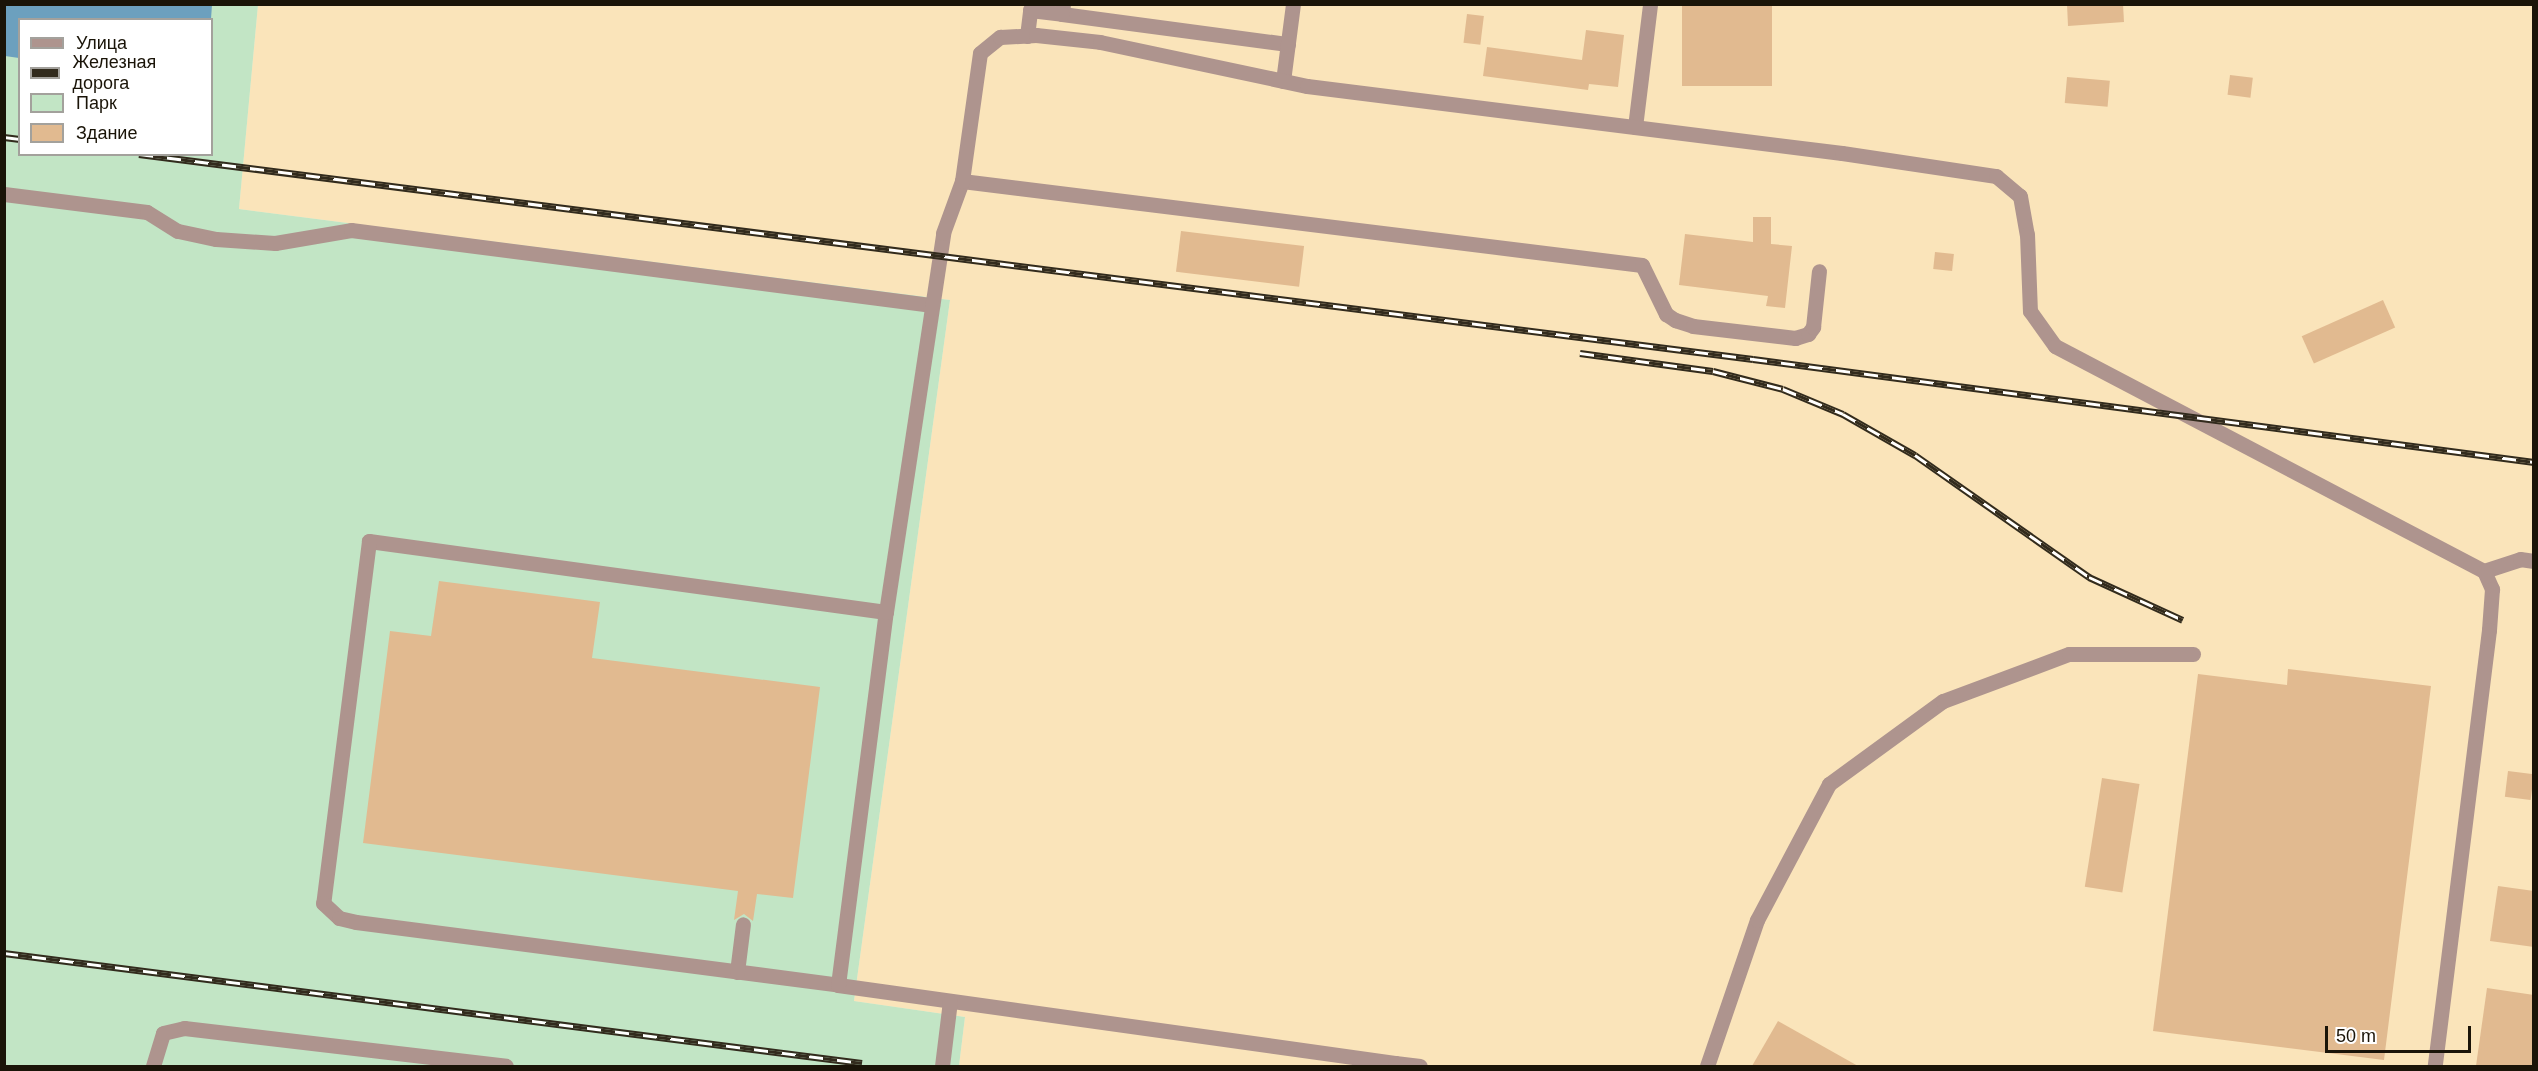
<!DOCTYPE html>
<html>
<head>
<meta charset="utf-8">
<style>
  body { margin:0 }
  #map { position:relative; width:2538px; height:1071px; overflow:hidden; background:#feefd3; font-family:Helvetica,sans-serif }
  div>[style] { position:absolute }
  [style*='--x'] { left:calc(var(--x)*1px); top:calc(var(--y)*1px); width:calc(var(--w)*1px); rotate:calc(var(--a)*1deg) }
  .built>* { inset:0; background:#fae4ba }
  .green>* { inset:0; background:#c2e5c5 }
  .water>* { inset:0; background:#6ca0be }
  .building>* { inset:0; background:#e1ba90; transform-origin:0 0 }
  .minor>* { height:15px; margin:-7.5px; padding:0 7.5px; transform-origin:7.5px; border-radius:7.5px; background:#ae948e }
  .rail>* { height:7px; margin-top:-3.5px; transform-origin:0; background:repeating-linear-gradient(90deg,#fff 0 14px,#322b1d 0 28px); box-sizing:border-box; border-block:2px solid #322b1d }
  span { translate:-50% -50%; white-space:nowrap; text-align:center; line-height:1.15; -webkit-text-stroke:4.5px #fff; paint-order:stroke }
  .frame { position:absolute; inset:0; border:6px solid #1a1408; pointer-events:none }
  .legend { position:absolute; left:18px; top:18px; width:195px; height:138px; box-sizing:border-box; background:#fff; border:2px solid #a3a19c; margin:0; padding:8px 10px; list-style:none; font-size:18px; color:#1a1408 }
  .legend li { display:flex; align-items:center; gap:12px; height:30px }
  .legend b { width:30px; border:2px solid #a3a19c }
  .scale { position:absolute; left:2325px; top:1026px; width:146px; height:27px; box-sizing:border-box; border:3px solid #1a1408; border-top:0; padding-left:8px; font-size:18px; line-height:21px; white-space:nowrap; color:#1a1408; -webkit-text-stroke:4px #fff; paint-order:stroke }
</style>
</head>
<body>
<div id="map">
  <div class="built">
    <div style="clip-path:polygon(258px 5px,2533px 5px,2533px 1066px,959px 1066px,965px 1017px,854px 1001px,950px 300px,239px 209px)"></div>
  </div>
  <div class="green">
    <div style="clip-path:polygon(evenodd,5px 5px,258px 5px,239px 209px,950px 300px,854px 1001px,965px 1017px,959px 1066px,5px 1066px,5px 5px,20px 20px,212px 20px,212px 154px,20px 154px,20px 20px)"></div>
  </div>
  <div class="water">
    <div style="clip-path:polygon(5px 4px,212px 4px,212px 5px,211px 19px,20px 20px,19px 58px,5px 56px)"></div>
  </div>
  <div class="building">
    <div style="left:1682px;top:4px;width:90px;height:82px"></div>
    <div style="clip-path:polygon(2067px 4px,2123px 4px,2124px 22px,2068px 26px)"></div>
    <div style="left:1467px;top:14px;width:17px;height:29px;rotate:7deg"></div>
    <div style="clip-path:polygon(1586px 30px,1624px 35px,1618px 87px,1589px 84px,1588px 90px,1483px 76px,1487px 47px,1582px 60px)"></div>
    <div style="left:2230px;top:75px;width:23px;height:20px;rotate:7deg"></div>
    <div style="left:2067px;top:77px;width:43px;height:26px;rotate:5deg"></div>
    <div style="clip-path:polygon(1753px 217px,1771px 217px,1771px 244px,1792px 246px,1785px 308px,1766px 306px,1768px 296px,1679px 285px,1685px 234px,1753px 242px)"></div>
    <div style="left:1181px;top:231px;width:124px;height:41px;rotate:7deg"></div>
    <div style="left:1935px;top:252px;width:19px;height:17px;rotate:6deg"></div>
    <div style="left:2383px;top:300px;width:30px;height:89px;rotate:66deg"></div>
    <div style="clip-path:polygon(439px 581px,600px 602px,592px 658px,820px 687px,793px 898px,757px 894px,753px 921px,744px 914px,734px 920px,738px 891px,363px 843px,390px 631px,431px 636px)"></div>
    <div style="clip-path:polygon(2288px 669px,2431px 686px,2384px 1060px,2153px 1031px,2198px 674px,2287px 685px)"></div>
    <div style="left:2508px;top:771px;width:26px;height:26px;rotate:7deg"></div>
    <div style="left:2102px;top:778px;width:38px;height:110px;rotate:9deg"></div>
    <div style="clip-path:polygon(2498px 886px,2534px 891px,2534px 947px,2490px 941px)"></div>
    <div style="clip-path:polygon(2487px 988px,2534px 995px,2534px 1066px,2476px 1066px)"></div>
    <div style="clip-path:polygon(1778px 1021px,1858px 1066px,1752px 1066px)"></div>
  </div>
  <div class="minor">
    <div style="--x:1063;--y:4;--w:10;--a:96"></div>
    <div style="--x:1062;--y:14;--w:228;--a:7.6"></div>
    <div style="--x:1027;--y:36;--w:26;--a:-83"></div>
    <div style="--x:1030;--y:10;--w:32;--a:7"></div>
    <div style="--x:1283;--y:81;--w:78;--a:-82.6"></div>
    <div style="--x:1635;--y:127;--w:124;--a:-83"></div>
    <div style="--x:962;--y:181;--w:685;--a:7.04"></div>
    <div style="--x:1642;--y:265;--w:55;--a:63.9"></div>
    <div style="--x:1666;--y:314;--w:11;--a:34"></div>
    <div style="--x:1675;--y:320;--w:19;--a:18"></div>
    <div style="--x:1693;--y:326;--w:103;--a:6.7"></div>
    <div style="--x:1795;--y:338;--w:14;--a:-17"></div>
    <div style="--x:1808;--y:334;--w:9;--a:-54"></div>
    <div style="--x:1813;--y:327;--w:56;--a:-83.9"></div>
    <div style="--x:4;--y:194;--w:144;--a:7.2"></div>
    <div style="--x:147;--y:212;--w:36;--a:32"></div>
    <div style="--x:178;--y:231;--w:39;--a:12"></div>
    <div style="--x:216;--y:239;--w:59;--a:3.9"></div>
    <div style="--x:275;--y:243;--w:77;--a:-9.7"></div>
    <div style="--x:351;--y:230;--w:586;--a:7.36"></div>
    <div style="--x:2484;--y:571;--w:38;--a:-18"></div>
    <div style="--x:2520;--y:559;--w:14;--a:8"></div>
    <div style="--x:886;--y:612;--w:522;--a:-172.18"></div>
    <div style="--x:369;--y:541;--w:365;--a:97.2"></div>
    <div style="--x:323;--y:903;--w:22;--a:43"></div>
    <div style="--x:339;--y:918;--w:17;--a:13"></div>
    <div style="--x:356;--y:922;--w:486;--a:7.4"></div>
    <div style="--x:838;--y:985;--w:562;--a:7.97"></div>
    <div style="--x:1395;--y:1063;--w:3;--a:90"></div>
    <div style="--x:737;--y:972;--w:48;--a:-82.9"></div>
    <div style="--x:838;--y:985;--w:376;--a:-82.7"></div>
    <div style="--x:886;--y:612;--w:383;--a:-81.4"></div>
    <div style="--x:943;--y:233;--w:55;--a:-69.9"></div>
    <div style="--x:962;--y:181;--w:129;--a:-82"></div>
    <div style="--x:980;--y:53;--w:26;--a:-39"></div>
    <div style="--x:1000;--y:37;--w:36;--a:-3"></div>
    <div style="--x:1036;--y:35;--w:64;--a:6.2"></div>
    <div style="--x:1100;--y:42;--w:212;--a:12"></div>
    <div style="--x:1307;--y:86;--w:539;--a:7.14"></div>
    <div style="--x:1842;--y:153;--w:156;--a:8.5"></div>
    <div style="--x:1996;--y:176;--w:31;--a:40"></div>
    <div style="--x:2020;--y:196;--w:39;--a:80"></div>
    <div style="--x:2027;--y:234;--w:77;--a:87.8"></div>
    <div style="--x:2030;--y:311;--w:43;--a:54.5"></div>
    <div style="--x:2055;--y:346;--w:484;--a:27.7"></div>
    <div style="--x:2484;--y:571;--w:20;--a:66"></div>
    <div style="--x:2492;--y:589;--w:41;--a:94.2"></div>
    <div style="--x:2489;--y:630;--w:439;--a:97.1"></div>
    <div style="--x:1395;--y:1063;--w:25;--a:7"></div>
    <div style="--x:153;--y:1066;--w:34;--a:-73"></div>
    <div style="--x:163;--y:1033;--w:22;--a:-13"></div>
    <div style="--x:184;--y:1028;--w:324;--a:6.7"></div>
    <div style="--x:942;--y:1066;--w:65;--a:-83"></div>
    <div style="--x:1707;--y:1066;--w:154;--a:-71.1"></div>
    <div style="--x:1757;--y:920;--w:154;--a:-62.1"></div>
    <div style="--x:1829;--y:784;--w:141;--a:-36.1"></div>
    <div style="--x:1943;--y:701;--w:134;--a:-20.5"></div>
    <div style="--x:2069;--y:654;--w:124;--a:0"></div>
  </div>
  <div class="rail">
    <div style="--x:4;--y:137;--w:16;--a:7"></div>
    <div style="--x:139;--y:154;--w:1627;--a:7.24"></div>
    <div style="--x:1753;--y:359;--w:788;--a:7.51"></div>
    <div style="--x:1580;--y:353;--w:134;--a:7.7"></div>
    <div style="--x:1713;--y:371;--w:72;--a:14.4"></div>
    <div style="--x:1783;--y:389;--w:65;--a:22.6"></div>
    <div style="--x:1843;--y:414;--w:83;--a:29.7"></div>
    <div style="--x:1915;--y:455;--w:213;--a:35"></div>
    <div style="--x:2089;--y:577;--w:103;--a:24.6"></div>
    <div style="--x:4;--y:953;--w:865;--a:7.31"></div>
  </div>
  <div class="frame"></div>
  <ul class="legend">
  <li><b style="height:8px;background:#ae948e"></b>Улица</li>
  <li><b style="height:8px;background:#322b1d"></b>Железная дорога</li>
  <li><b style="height:16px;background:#c2e5c5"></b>Парк</li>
  <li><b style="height:16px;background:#e1ba90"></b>Здание</li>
  </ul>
  <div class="scale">50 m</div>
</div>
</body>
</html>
